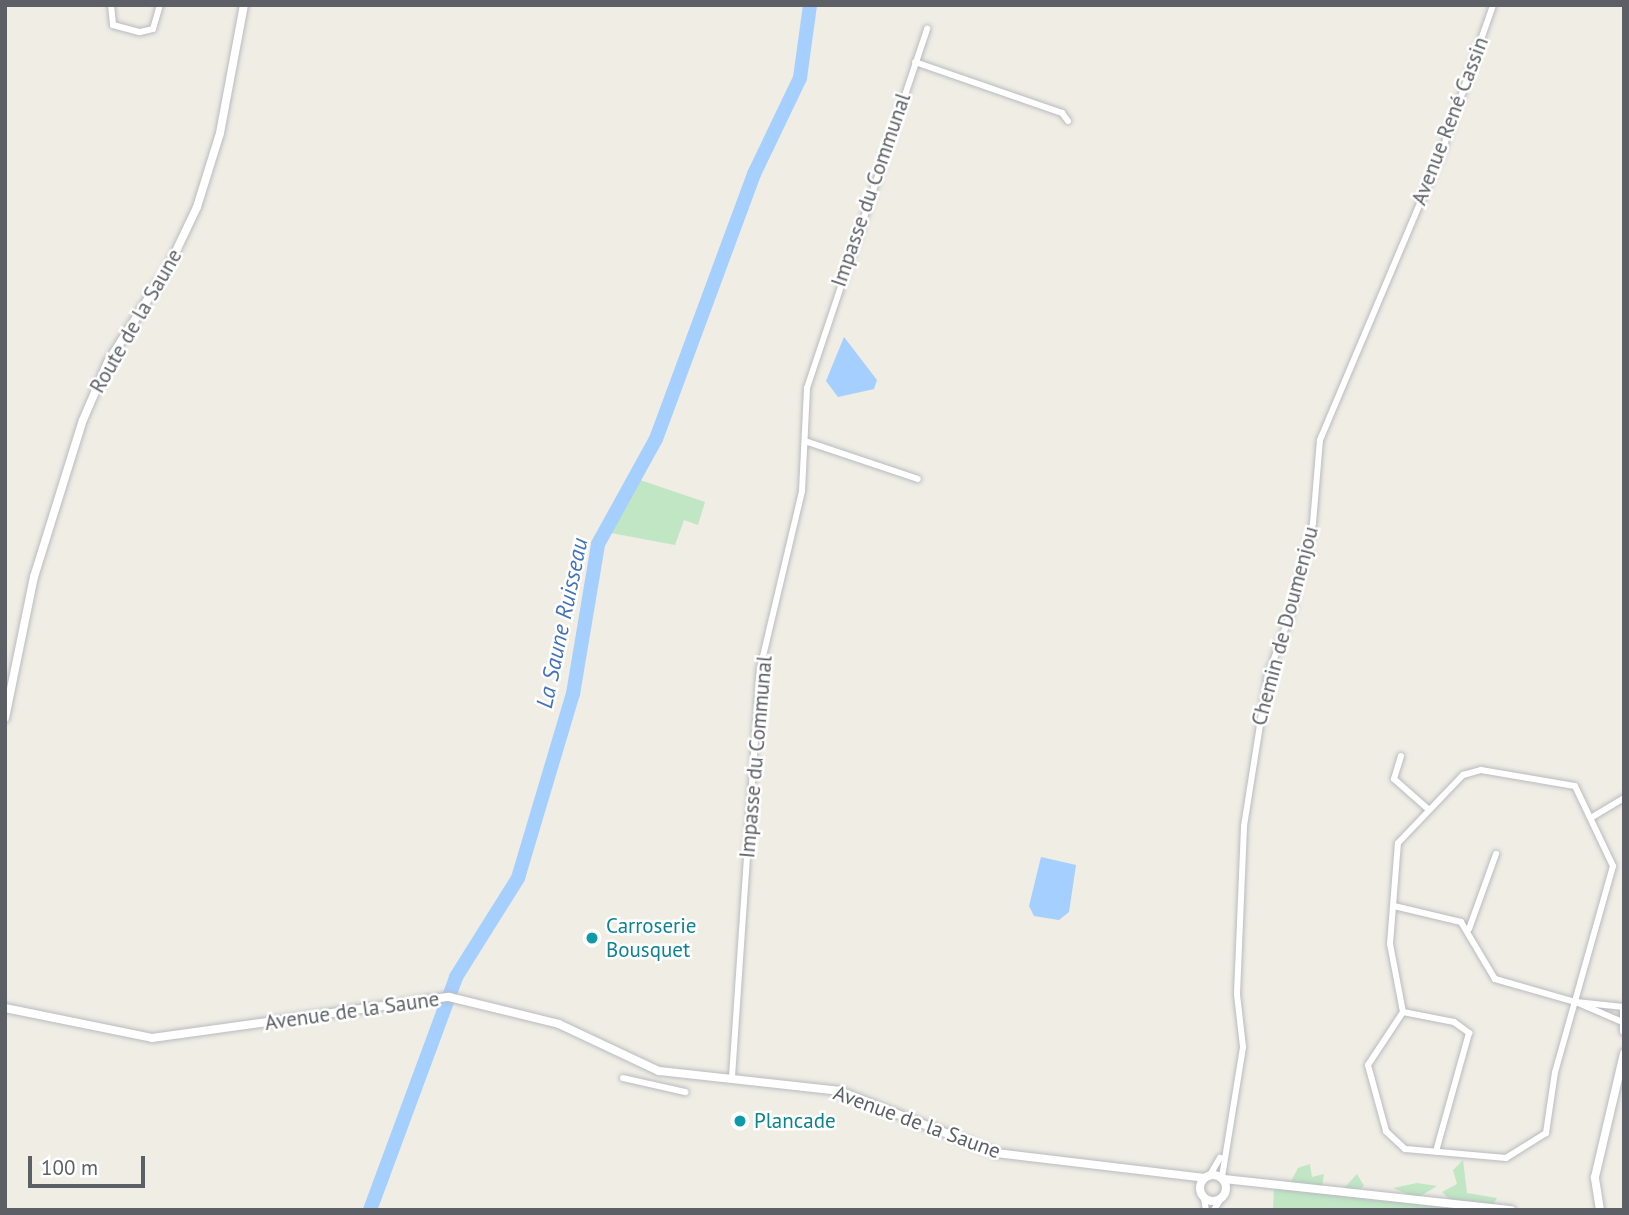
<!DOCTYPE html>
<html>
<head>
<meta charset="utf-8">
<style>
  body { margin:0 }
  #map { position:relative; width:1629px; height:1215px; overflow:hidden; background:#efede4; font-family:"PT Sans",sans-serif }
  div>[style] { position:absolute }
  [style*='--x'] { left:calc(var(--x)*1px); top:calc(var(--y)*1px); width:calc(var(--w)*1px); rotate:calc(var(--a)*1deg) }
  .green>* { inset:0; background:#c0e6c4 }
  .water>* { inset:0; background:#a4cfff }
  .river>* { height:14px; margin:-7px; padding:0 7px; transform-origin:7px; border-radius:7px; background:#a4cfff }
  .roads { filter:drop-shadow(0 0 2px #b9bbc0) drop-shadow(0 0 2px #b9bbc0) }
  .minor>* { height:6px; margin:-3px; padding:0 3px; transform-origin:3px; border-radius:3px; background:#fff }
  .tertiary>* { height:8px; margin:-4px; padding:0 4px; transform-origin:4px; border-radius:4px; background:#fff }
  .tertiary>.ring { margin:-4px; padding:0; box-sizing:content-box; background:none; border:8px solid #fff; border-radius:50% }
  .dots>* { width:19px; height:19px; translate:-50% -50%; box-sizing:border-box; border:4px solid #fff; border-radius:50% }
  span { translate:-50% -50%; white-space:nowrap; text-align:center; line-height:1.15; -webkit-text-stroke:5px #fff; paint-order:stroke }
  .street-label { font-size:21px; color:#5c5f65 }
  .culture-label { font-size:21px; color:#0d838f }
  .left { translate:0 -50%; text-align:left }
  .water-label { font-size:23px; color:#4273bb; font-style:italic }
  .frame { position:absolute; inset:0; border:7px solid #5c5f65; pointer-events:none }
  .scale { position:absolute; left:28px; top:1156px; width:117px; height:32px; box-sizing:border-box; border:4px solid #5c5f65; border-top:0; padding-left:9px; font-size:21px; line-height:24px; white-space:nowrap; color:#5c5f65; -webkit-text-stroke:5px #fff; paint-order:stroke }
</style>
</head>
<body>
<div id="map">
  <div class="green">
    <div style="clip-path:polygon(640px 480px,705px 502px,698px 525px,684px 520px,675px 545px,611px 533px)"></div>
    <div style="clip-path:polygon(1463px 1160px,1467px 1193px,1497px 1198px,1490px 1210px,1273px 1210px,1274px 1189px,1287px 1189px,1298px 1168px,1310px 1164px,1312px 1177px,1324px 1174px,1322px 1187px,1343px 1189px,1357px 1174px,1364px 1186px,1355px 1192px,1382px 1201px,1393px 1198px,1410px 1204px,1409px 1195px,1393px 1188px,1417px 1183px,1437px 1186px,1419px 1197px,1479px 1205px,1451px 1201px,1442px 1192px,1457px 1184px,1453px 1170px)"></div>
  </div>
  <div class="water">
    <div style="clip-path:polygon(844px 337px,877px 380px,874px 389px,838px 397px,826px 381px)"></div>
    <div style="clip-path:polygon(1041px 857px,1076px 865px,1069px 912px,1059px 920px,1034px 916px,1029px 906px)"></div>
  </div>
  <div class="river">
    <div style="--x:370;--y:1210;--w:248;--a:-69.7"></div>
    <div style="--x:456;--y:977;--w:117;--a:-57.9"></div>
    <div style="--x:518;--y:878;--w:192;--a:-73.4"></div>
    <div style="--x:573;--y:694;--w:152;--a:-80.5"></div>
    <div style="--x:598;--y:544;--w:120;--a:-61.1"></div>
    <div style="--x:656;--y:439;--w:283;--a:-69.7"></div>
    <div style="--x:754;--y:174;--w:106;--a:-64.4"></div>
    <div style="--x:800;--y:78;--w:74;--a:-82.2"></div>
  </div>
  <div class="roads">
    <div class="minor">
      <div style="--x:111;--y:5;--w:20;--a:84"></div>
      <div style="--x:113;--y:25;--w:28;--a:15"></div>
      <div style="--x:140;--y:32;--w:13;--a:-13"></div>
      <div style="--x:153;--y:29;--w:25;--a:-74"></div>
      <div style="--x:915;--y:62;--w:156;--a:19.1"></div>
      <div style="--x:1062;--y:113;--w:10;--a:53"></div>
      <div style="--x:805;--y:441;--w:119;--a:18.6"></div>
      <div style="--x:1401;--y:756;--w:24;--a:107"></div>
      <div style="--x:1394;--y:779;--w:45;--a:41.4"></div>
      <div style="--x:1481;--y:770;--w:95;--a:9.7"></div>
      <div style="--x:1575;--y:786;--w:89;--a:64.6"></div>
      <div style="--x:1613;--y:866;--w:214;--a:105.7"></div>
      <div style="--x:1555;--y:1072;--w:62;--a:98.4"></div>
      <div style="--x:1546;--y:1133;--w:47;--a:148"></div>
      <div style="--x:1506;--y:1158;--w:101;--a:-174.9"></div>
      <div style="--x:1405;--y:1149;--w:26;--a:-137"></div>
      <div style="--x:1386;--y:1131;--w:68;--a:-105.3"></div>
      <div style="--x:1368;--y:1065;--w:64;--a:-56.6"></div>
      <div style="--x:1403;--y:1012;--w:69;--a:-100.8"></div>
      <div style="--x:1390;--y:944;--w:101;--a:-85.5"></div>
      <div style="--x:1398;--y:843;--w:94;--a:-46.3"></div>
      <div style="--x:1463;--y:775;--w:19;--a:-16"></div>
      <div style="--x:1594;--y:816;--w:35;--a:-31"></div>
      <div style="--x:1394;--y:906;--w:69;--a:13.4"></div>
      <div style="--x:1461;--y:922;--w:66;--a:59.2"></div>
      <div style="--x:1495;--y:979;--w:84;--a:15.9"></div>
      <div style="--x:1576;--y:1002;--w:48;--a:5.9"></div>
      <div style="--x:1469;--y:929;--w:80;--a:-70.2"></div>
      <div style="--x:1576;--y:1002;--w:48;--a:23.4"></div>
      <div style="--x:1403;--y:1012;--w:52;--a:11.1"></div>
      <div style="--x:1454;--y:1022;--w:19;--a:36"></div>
      <div style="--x:1469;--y:1033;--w:123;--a:105.6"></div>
      <div style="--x:732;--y:1077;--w:409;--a:-86.1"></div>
      <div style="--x:760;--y:669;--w:183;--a:-76.7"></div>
      <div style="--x:802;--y:491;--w:103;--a:-87.2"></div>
      <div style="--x:807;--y:388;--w:379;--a:-71.5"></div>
      <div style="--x:623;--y:1078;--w:64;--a:12.7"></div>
      <div style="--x:1210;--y:1175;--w:20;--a:-60"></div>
      <div style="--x:1222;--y:1177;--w:132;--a:-80.8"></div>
      <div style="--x:1243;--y:1047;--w:53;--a:-96.5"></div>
      <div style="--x:1237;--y:994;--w:168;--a:-87.6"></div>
      <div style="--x:1244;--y:826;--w:153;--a:-81"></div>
      <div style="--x:1268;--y:675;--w:72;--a:-69.8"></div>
      <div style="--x:1293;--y:607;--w:86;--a:-76.6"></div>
      <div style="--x:1313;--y:523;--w:83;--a:-85.2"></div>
      <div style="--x:1320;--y:440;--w:314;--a:-67.1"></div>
      <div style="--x:1442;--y:151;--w:155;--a:-70.7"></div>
      <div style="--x:1204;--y:1198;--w:12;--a:81"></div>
      <div style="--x:1214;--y:1210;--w:12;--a:-59"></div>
    </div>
    <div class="tertiary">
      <div style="--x:5;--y:718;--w:144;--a:-78.4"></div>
      <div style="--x:34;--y:577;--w:164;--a:-72.7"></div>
      <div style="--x:83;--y:420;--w:63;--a:-66.7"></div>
      <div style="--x:108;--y:362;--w:114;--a:-57.6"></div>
      <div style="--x:169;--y:266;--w:65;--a:-64.6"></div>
      <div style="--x:197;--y:207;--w:77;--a:-72.7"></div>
      <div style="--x:220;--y:133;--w:130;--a:-79.4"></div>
      <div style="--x:5;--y:1008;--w:150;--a:11.5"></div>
      <div style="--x:152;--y:1038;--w:300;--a:-7.9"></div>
      <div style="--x:449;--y:997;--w:113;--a:13.8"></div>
      <div style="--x:559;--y:1024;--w:110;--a:25.2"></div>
      <div style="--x:659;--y:1071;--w:181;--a:6.3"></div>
      <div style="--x:839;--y:1091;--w:169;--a:21.5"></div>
      <div style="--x:996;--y:1153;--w:210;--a:6.8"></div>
      <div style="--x:1624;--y:1008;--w:23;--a:90"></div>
      <div class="ring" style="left:1200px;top:1175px;width:18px;height:18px"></div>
      <div style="--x:1224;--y:1179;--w:289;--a:6.2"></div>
      <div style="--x:1600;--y:1210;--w:33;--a:-99"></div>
      <div style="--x:1595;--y:1177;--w:127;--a:-76.8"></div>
    </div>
  </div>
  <div class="dots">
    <div style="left:592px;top:938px;background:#0f9aa8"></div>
    <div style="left:740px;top:1121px;background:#0f9aa8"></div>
  </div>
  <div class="street-label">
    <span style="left:1450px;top:121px;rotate:-69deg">Avenue René Cassin</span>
    <span style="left:871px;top:190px;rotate:-71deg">Impasse du Communal</span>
    <span style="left:136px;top:321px;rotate:-60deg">Route de la Saune</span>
    <span style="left:1285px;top:626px;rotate:-75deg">Chemin de Doumenjou</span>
    <span style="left:756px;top:757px;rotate:-85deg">Impasse du Communal</span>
    <span style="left:352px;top:1011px;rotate:-8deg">Avenue de la Saune</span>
    <span style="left:917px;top:1122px;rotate:20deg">Avenue de la Saune</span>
  </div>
  <div class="culture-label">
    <span class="left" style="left:606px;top:938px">Carroserie<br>Bousquet</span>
    <span class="left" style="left:754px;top:1121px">Plancade</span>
  </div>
  <div class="water-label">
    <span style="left:562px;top:623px;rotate:-78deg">La Saune Ruisseau</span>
  </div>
  <div class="frame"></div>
  <div class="scale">100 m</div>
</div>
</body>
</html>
